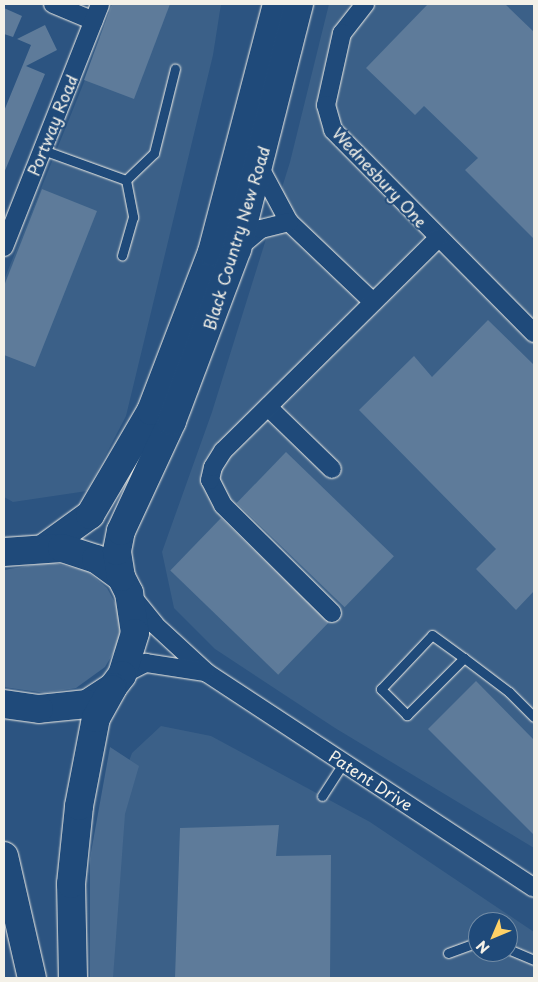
<!DOCTYPE html>
<html>
<head>
<meta charset="utf-8">
<style>
  body { margin:0 }
  #map { position:relative; width:538px; height:982px; overflow:hidden; background:#2c5481; font-family:"Playpen Sans",sans-serif }
  div>[style] { position:absolute }
  [style*='--x'] { left:calc(var(--x)*1px); top:calc(var(--y)*1px); width:calc(var(--w)*1px); rotate:calc(var(--a)*1deg) }
  .built>* { inset:0; background:#3b6088 }
  .green>* { inset:0; background:#496b90 }
  .building>* { inset:0; background:#5e7b9a; transform-origin:0 0 }
  .roads { filter:drop-shadow(0 0 1px #f4f1e8) drop-shadow(0 0 1px #f4f1e8) }
  .service>* { height:9px; margin:-4.5px; padding:0 4.5px; transform-origin:4.5px; border-radius:4.5px; background:#1f4a7a }
  .minor>* { height:18px; margin:-9px; padding:0 9px; transform-origin:9px; border-radius:9px; background:#1f4a7a }
  .trunk>* { height:28px; margin:-14px; padding:0 14px; transform-origin:14px; border-radius:14px; background:#1f4a7a }
  span { translate:-50% -50%; white-space:nowrap; text-align:center; line-height:1.15; -webkit-text-stroke:4px #1f4a7a; paint-order:stroke }
  .street-label { font-size:16px; color:#f4f1e8 }
  .frame { position:absolute; inset:0; border:5px solid #f4f1e8; pointer-events:none }
  .north { position:absolute; left:468px; top:912px; width:50px; height:50px; box-sizing:border-box; background:#1f4a7a; border:1px solid #748da6; border-radius:50%; rotate:225deg; font-size:14px; font-weight:700; line-height:20px; text-align:center; color:#f4f1e8 }
  .north::after { content:''; display:block; margin:auto; width:18px; height:22px; background:#ffd166; clip-path:polygon(50% 0,100% 100%,50% 72%,0 100%) }
</style>
</head>
<body>
<div id="map">
  <div class="built">
    <div style="clip-path:polygon(90px 4px,221px 4px,213px 55px,126px 416px,87px 491px,13px 502px,4px 497px,4px 280px,112px 13px)"></div>
    <div style="clip-path:polygon(329px 4px,534px 4px,534px 848px,335px 728px,215px 649px,174px 608px,162px 552px,212px 412px,290px 162px)"></div>
    <div style="clip-path:polygon(evenodd,161px 726px,211px 736px,370px 822px,534px 932px,534px 978px,113px 978px,103px 831px,132px 753px,161px 726px,478px 922px,508px 922px,508px 952px,478px 952px,478px 922px)"></div>
  </div>
  <div class="green">
    <div style="clip-path:polygon(50px 562px,87px 571px,107px 588px,122px 615px,118px 645px,105px 667px,76px 688px,45px 693px,4px 687px,4px 570px)"></div>
    <div style="clip-path:polygon(110px 747px,139px 766px,125px 814px,113px 978px,90px 978px,90px 858px)"></div>
  </div>
  <div class="building">
    <div style="clip-path:polygon(112px 4px,170px 4px,134px 99px,84px 80px)"></div>
    <div style="clip-path:polygon(428px 4px,505px 4px,534px 32px,534px 239px,465px 170px,478px 158px,424px 106px,415px 115px,366px 68px)"></div>
    <div style="clip-path:polygon(4px 8px,22px 16px,13px 37px,4px 34px)"></div>
    <div style="clip-path:polygon(45px 25px,57px 50px,26px 66px,45px 74px,4px 173px,4px 111px,31px 45px,17px 39px)"></div>
    <div style="clip-path:polygon(42px 189px,97px 211px,35px 367px,4px 355px,4px 286px)"></div>
    <div style="clip-path:polygon(488px 320px,534px 365px,534px 591px,516px 610px,476px 569px,496px 549px,359px 410px,414px 356px,432px 377px)"></div>
    <div style="left:286px;top:452px;width:150px;height:71px;rotate:44deg"></div>
    <div style="left:221px;top:518px;width:150px;height:73px;rotate:44deg"></div>
    <div style="clip-path:polygon(476px 681px,534px 740px,534px 835px,428px 729px)"></div>
    <div style="clip-path:polygon(279px 825px,276px 856px,331px 855px,330px 978px,175px 978px,180px 828px)"></div>
  </div>
  <div class="roads">
    <div class="service">
      <div style="--x:43;--y:150;--w:88;--a:19.9"></div>
      <div style="--x:126;--y:180;--w:38;--a:79"></div>
      <div style="--x:133;--y:217;--w:40;--a:106"></div>
      <div style="--x:126;--y:180;--w:39;--a:-44"></div>
      <div style="--x:154;--y:153;--w:87;--a:-76"></div>
      <div style="--x:464;--y:658;--w:81;--a:135"></div>
      <div style="--x:407;--y:715;--w:37;--a:-135"></div>
      <div style="--x:381;--y:689;--w:74;--a:-46.6"></div>
      <div style="--x:432;--y:635;--w:39;--a:36"></div>
      <div style="--x:464;--y:658;--w:56;--a:37.1"></div>
      <div style="--x:509;--y:692;--w:35;--a:45"></div>
      <div style="--x:322;--y:796;--w:40;--a:-57.1"></div>
      <div style="--x:508;--y:949;--w:28;--a:23"></div>
      <div style="--x:448;--y:953;--w:32;--a:-20"></div>
    </div>
    <div class="minor">
      <div style="--x:53;--y:4;--w:44;--a:22.5"></div>
      <div style="--x:365;--y:4;--w:37;--a:128"></div>
      <div style="--x:342;--y:33;--w:74;--a:102.5"></div>
      <div style="--x:326;--y:105;--w:26;--a:74"></div>
      <div style="--x:333;--y:130;--w:286;--a:45.3"></div>
      <div style="--x:260;--y:168;--w:61;--a:61.8"></div>
      <div style="--x:289;--y:222;--w:116;--a:43.6"></div>
      <div style="--x:4;--y:247;--w:261;--a:-68.4"></div>
      <div style="--x:237;--y:249;--w:31;--a:-40"></div>
      <div style="--x:261;--y:229;--w:29;--a:-14"></div>
      <div style="--x:268;--y:407;--w:89;--a:44.1"></div>
      <div style="--x:131;--y:595;--w:38;--a:51"></div>
      <div style="--x:155;--y:625;--w:71;--a:42.7"></div>
      <div style="--x:207;--y:673;--w:391;--a:33.3"></div>
      <div style="--x:332;--y:613;--w:153;--a:-135.3"></div>
      <div style="--x:223;--y:505;--w:28;--a:-117"></div>
      <div style="--x:210;--y:480;--w:13;--a:-77"></div>
      <div style="--x:213;--y:467;--w:19;--a:-58"></div>
      <div style="--x:223;--y:451;--w:303;--a:-44.7"></div>
      <div style="--x:122;--y:675;--w:27;--a:-27"></div>
      <div style="--x:146;--y:663;--w:59;--a:8.8"></div>
    </div>
    <div class="trunk">
      <div style="--x:44;--y:548;--w:57;--a:-35.7"></div>
      <div style="--x:90;--y:515;--w:121;--a:-59.6"></div>
      <div style="--x:151;--y:411;--w:170;--a:-69"></div>
      <div style="--x:212;--y:252;--w:256;--a:-75.3"></div>
      <div style="--x:4;--y:552;--w:58;--a:-3.9"></div>
      <div style="--x:62;--y:548;--w:36;--a:18"></div>
      <div style="--x:96;--y:559;--w:31;--a:36"></div>
      <div style="--x:121;--y:577;--w:18;--a:63"></div>
      <div style="--x:129;--y:593;--w:40;--a:81.5"></div>
      <div style="--x:135;--y:633;--w:44;--a:107.2"></div>
      <div style="--x:122;--y:675;--w:15;--a:127"></div>
      <div style="--x:113;--y:687;--w:31;--a:147"></div>
      <div style="--x:87;--y:704;--w:48;--a:174.1"></div>
      <div style="--x:39;--y:709;--w:35;--a:-172"></div>
      <div style="--x:121;--y:577;--w:26;--a:-99"></div>
      <div style="--x:117;--y:551;--w:20;--a:-79"></div>
      <div style="--x:121;--y:531;--w:121;--a:-65.1"></div>
      <div style="--x:172;--y:421;--w:184;--a:-69.3"></div>
      <div style="--x:237;--y:249;--w:253;--a:-75.8"></div>
      <div style="--x:4;--y:856;--w:125;--a:77.1"></div>
      <div style="--x:73;--y:978;--w:94;--a:-91.2"></div>
      <div style="--x:71;--y:884;--w:78;--a:-84.1"></div>
      <div style="--x:79;--y:806;--w:90;--a:-79.1"></div>
      <div style="--x:96;--y:718;--w:33;--a:-61"></div>
    </div>
  </div>
  <div class="street-label">
    <span style="left:52px;top:125px;rotate:-68deg">Portway Road</span>
    <span style="left:380px;top:177px;rotate:47deg">Wednesbury One</span>
    <span style="left:236px;top:238px;rotate:-73deg">Black Country New Road</span>
    <span style="left:371px;top:780px;rotate:33deg">Patent Drive</span>
  </div>
  <div class="frame"></div>
  <div class="north">N</div>
</div>
</body>
</html>
